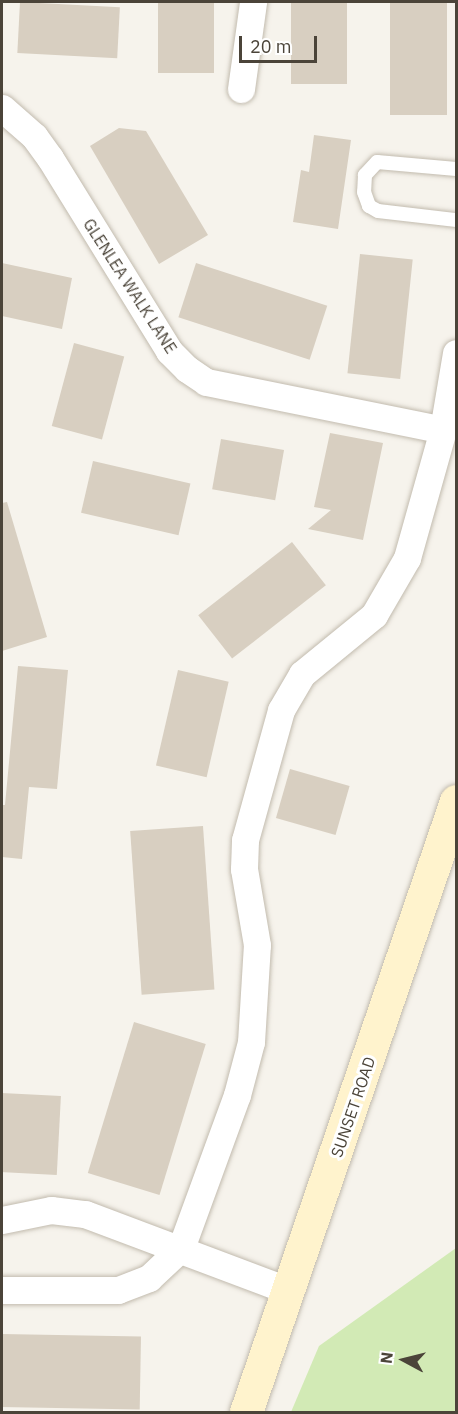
<!DOCTYPE html>
<html>
<head>
<meta charset="utf-8">
<style>
  body { margin:0 }
  #map { position:relative; width:458px; height:1414px; overflow:hidden; background:#f6f3ec; font-family:"IBM Plex Sans",sans-serif }
  div>[style] { position:absolute }
  [style*='--x'] { left:calc(var(--x)*1px); top:calc(var(--y)*1px); width:calc(var(--w)*1px); rotate:calc(var(--a)*1deg) }
  .green>* { inset:0; background:#d2eab5 }
  .building>* { inset:0; background:#d8cfc1; transform-origin:0 0 }
  .roads { filter:drop-shadow(0 0 2px #c2bbae) drop-shadow(0 0 2px #c2bbae) }
  .lane>* { height:14px; margin:-7px; padding:0 7px; transform-origin:7px; border-radius:7px; background:#fff }
  .street>* { height:27px; margin:-13.5px; padding:0 13.5px; transform-origin:13.5px; border-radius:13.5px; background:#fff }
  .secondary>* { height:33px; margin:-16.5px; padding:0 16.5px; transform-origin:16.5px; border-radius:16.5px; background:#fff3cd }
  span { translate:-50% -50%; white-space:nowrap; text-align:center; line-height:1.15; -webkit-text-stroke:6px #fff; paint-order:stroke }
  .street-label { font-size:16px; color:#4b4439 }
  .frame { position:absolute; inset:0; border:3px solid #4b4439; pointer-events:none }
  .north { position:absolute; left:374px; top:1330px; width:60px; height:60px; -webkit-text-stroke:4px #fff; paint-order:stroke; rotate:277deg; font-size:16px; font-weight:700; line-height:24px; text-align:center; color:#4b4439 }
  .north::after { content:''; display:block; margin:auto; width:21px; height:27px; background:#4b4439; clip-path:polygon(50% 0,100% 100%,50% 72%,0 100%) }
  .scale { position:absolute; left:239px; top:36px; width:78px; height:27px; box-sizing:border-box; border:3px solid #4b4439; border-top:0; padding-left:8px; font-size:18px; line-height:21px; white-space:nowrap; color:#4b4439; -webkit-text-stroke:4px #fff; paint-order:stroke }
</style>
</head>
<body>
<div id="map">
  <div class="green">
    <div style="clip-path:polygon(456px 1248px,456px 1412px,291px 1412px,319px 1346px)"></div>
  </div>
  <div class="building">
    <div style="left:20px;top:2px;width:100px;height:51px;rotate:3deg"></div>
    <div style="left:158px;top:2px;width:56px;height:71px"></div>
    <div style="left:291px;top:2px;width:56px;height:82px"></div>
    <div style="left:390px;top:2px;width:57px;height:113px"></div>
    <div style="clip-path:polygon(119px 128px,146px 131px,208px 235px,159px 264px,90px 146px)"></div>
    <div style="clip-path:polygon(314px 135px,351px 140px,338px 229px,293px 222px,301px 170px,309px 172px)"></div>
    <div style="left:360px;top:254px;width:53px;height:120px;rotate:6deg"></div>
    <div style="clip-path:polygon(2px 263px,72px 278px,62px 329px,2px 316px)"></div>
    <div style="left:196px;top:263px;width:138px;height:57px;rotate:18deg"></div>
    <div style="left:74px;top:343px;width:52px;height:86px;rotate:15deg"></div>
    <div style="clip-path:polygon(330px 433px,383px 443px,363px 540px,308px 529px,331px 510px,314px 507px)"></div>
    <div style="left:221px;top:439px;width:64px;height:51px;rotate:10deg"></div>
    <div style="left:93px;top:461px;width:100px;height:53px;rotate:13deg"></div>
    <div style="clip-path:polygon(7px 502px,47px 637px,2px 651px,2px 503px)"></div>
    <div style="left:292px;top:542px;width:55px;height:119px;rotate:52deg"></div>
    <div style="clip-path:polygon(18px 666px,68px 670px,57px 789px,29px 787px,22px 859px,2px 857px,2px 805px,5px 805px)"></div>
    <div style="left:178px;top:670px;width:52px;height:98px;rotate:13deg"></div>
    <div style="left:290px;top:769px;width:62px;height:51px;rotate:16deg"></div>
    <div style="left:203px;top:826px;width:164px;height:73px;rotate:86deg"></div>
    <div style="left:134px;top:1022px;width:75px;height:158px;rotate:17deg"></div>
    <div style="left:2px;top:1093px;width:59px;height:79px;rotate:3deg"></div>
    <div style="left:2px;top:1334px;width:139px;height:73px;rotate:1deg"></div>
  </div>
  <div class="roads">
    <div class="lane">
      <div style="--x:456;--y:169;--w:79;--a:-174.9"></div>
      <div style="--x:377;--y:162;--w:18;--a:133"></div>
      <div style="--x:365;--y:175;--w:17;--a:93"></div>
      <div style="--x:364;--y:192;--w:15;--a:70"></div>
      <div style="--x:369;--y:206;--w:10;--a:29"></div>
      <div style="--x:378;--y:211;--w:79;--a:6.6"></div>
    </div>
    <div class="street">
      <div style="--x:241;--y:89;--w:88;--a:-82.1"></div>
      <div style="--x:2;--y:108;--w:43;--a:41.2"></div>
      <div style="--x:34;--y:136;--w:27;--a:54"></div>
      <div style="--x:50;--y:158;--w:227;--a:58.3"></div>
      <div style="--x:169;--y:351;--w:25;--a:45"></div>
      <div style="--x:187;--y:369;--w:23;--a:34"></div>
      <div style="--x:206;--y:382;--w:242;--a:11.4"></div>
      <div style="--x:2;--y:1220;--w:50;--a:-11.5"></div>
      <div style="--x:51;--y:1210;--w:34;--a:7"></div>
      <div style="--x:85;--y:1214;--w:219;--a:20.6"></div>
      <div style="--x:2;--y:1290;--w:116;--a:0"></div>
      <div style="--x:118;--y:1290;--w:33;--a:-21"></div>
      <div style="--x:149;--y:1278;--w:44;--a:-43.2"></div>
      <div style="--x:181;--y:1248;--w:163;--a:-69.9"></div>
      <div style="--x:237;--y:1095;--w:55;--a:-75.2"></div>
      <div style="--x:251;--y:1042;--w:97;--a:-86.5"></div>
      <div style="--x:257;--y:945;--w:77;--a:-99.7"></div>
      <div style="--x:244;--y:869;--w:29;--a:-88"></div>
      <div style="--x:245;--y:840;--w:135;--a:-74.5"></div>
      <div style="--x:281;--y:710;--w:42;--a:-59.7"></div>
      <div style="--x:302;--y:674;--w:93;--a:-39.3"></div>
      <div style="--x:374;--y:615;--w:66;--a:-59.9"></div>
      <div style="--x:407;--y:558;--w:133;--a:-74.3"></div>
      <div style="--x:443;--y:430;--w:78;--a:-80.4"></div>
    </div>
    <div class="secondary">
      <div style="--x:246;--y:1412;--w:646;--a:-71.03"></div>
    </div>
  </div>
  <div class="street-label">
    <span style="left:130px;top:286px;rotate:57deg">GLENLEA WALK LANE</span>
    <span style="left:353px;top:1107px;rotate:-71deg">SUNSET ROAD</span>
  </div>
  <div class="frame"></div>
  <div class="north">N</div>
  <div class="scale">20 m</div>
</div>
</body>
</html>
